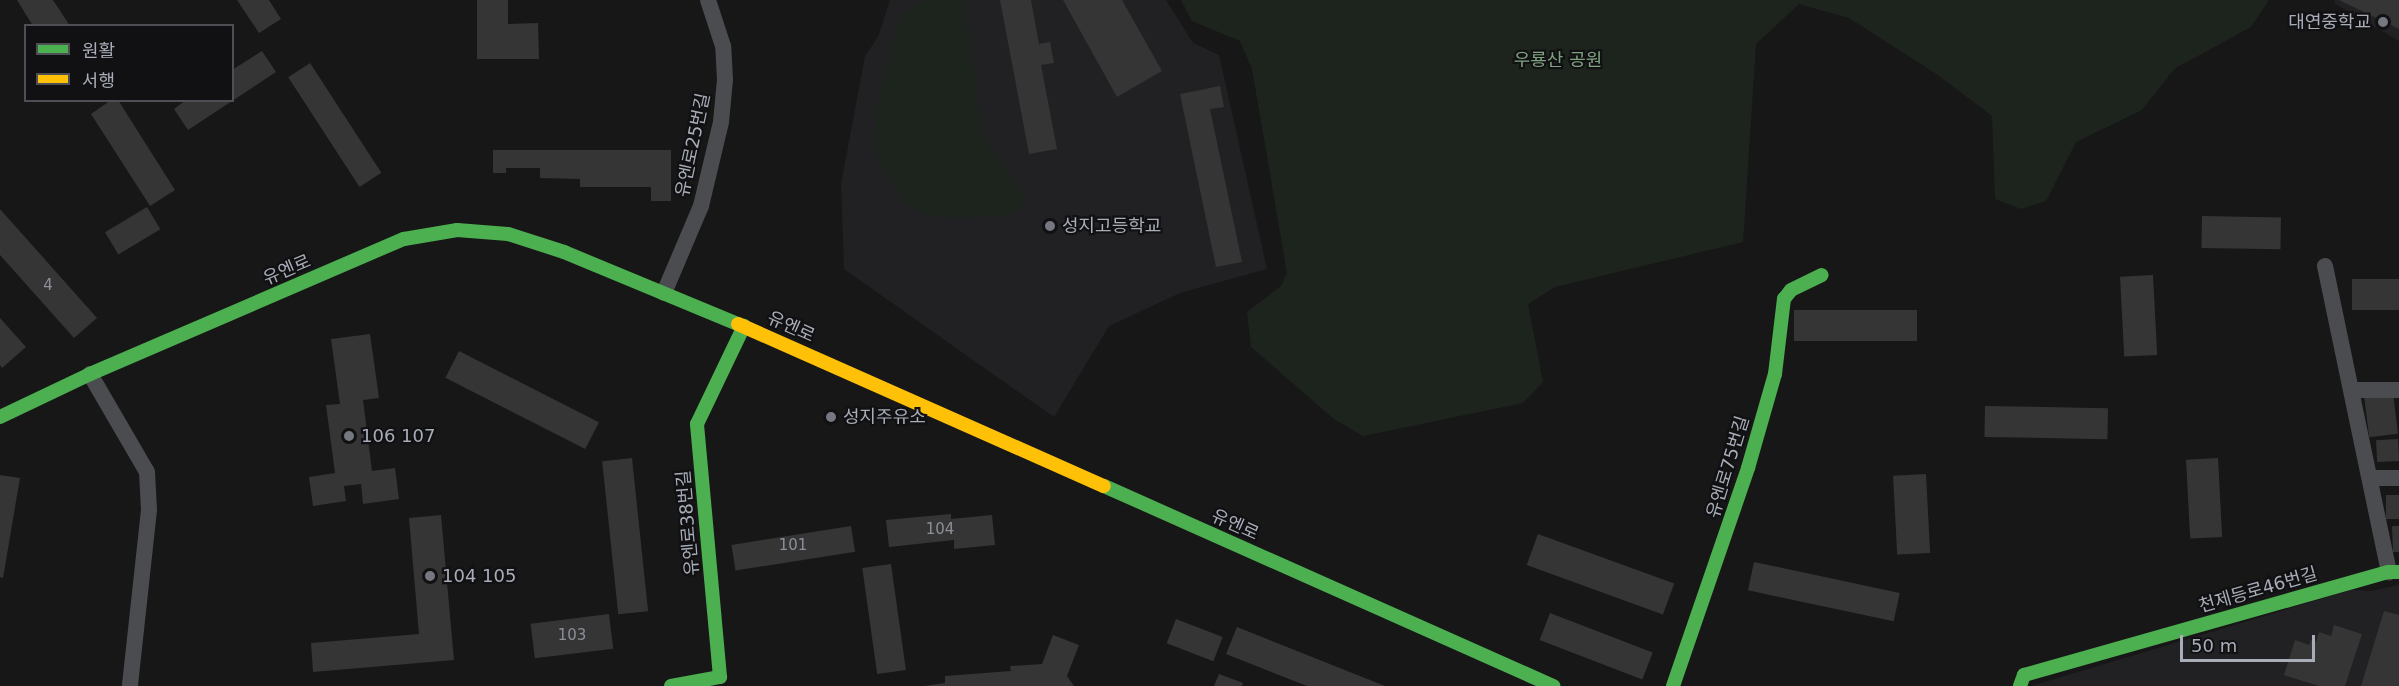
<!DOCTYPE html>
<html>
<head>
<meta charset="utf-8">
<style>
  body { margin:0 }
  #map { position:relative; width:2399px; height:686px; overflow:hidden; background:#171717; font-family:"DejaVu Sans","Noto Sans KR",sans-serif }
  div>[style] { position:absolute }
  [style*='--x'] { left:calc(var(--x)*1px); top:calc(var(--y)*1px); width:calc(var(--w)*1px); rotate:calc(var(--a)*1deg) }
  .built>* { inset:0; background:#212123 }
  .green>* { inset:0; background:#1d241e }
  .building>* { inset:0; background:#353536; transform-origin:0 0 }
  .street>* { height:16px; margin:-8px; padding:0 8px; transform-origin:8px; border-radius:8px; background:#4b4c50 }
  .fast>* { height:14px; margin:-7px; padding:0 7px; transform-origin:7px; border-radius:7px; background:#4caf50 }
  .slow>* { height:14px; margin:-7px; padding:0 7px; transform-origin:7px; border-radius:7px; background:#ffc107 }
  .dots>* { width:16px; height:16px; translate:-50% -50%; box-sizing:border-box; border:3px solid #111113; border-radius:50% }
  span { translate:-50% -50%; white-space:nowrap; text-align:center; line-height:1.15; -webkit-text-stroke:4.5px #111113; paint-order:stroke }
  .number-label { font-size:15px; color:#8b8f98 }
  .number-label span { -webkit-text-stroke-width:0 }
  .poi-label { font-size:18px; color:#a8adb8 }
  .right { translate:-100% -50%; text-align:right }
  .left { translate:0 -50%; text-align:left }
  .park-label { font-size:18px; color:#7fa381 }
  .street-label { font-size:18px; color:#a8adb8 }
  .legend { position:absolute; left:24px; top:24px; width:210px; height:78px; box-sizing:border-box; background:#111113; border:2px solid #4d4f55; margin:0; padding:8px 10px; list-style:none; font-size:18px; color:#a8adb8 }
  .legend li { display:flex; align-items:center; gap:12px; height:30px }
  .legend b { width:30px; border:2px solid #4d4f55 }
  .scale { position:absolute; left:2180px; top:635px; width:135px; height:27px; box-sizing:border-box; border:3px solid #a8adb8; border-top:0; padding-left:8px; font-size:18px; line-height:21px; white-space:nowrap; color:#a8adb8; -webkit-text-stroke:4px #111113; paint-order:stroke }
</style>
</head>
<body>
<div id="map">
  <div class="built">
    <div style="clip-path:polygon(890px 0,1166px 0,1193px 43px,1219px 55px,1267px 269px,1180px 293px,1109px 326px,1054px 417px,844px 269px,841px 184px,865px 56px,878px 37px)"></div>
    <div style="clip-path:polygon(2335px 0,2399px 0,2399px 41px,2334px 3px)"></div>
    <div style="clip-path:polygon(2399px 585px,2399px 686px,2031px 686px,2351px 590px,2371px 591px)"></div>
  </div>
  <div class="green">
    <div style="clip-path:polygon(923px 0,964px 0,983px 138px,1028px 201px,1005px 215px,960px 218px,926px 215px,904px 204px,874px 150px,877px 105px,899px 20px)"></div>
    <div style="clip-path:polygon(1181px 0,2269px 0,2251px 27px,2174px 69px,2142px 110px,2076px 142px,2046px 201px,2021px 209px,1995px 199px,1992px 116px,1935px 73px,1849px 18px,1799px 4px,1756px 44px,1743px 242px,1555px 287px,1528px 304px,1543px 382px,1523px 403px,1363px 436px,1334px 419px,1251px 347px,1247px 312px,1281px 286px,1287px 273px,1252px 69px,1240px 41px,1192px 21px)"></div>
  </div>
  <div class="building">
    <div style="clip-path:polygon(17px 0,53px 0,70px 26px,33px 26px)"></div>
    <div style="clip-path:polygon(237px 0,269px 0,281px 19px,259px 33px)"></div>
    <div style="clip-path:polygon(477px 0,508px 0,508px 24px,538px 23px,539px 59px,477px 59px)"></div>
    <div style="clip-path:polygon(1000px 0,1031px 0,1039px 44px,1050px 42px,1054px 63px,1041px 65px,1057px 149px,1029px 154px)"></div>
    <div style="clip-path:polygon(1063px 0,1122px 0,1162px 71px,1117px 97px)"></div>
    <div style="clip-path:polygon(2339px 0,2399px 0,2399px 29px)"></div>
    <div style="clip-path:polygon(262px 51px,276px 72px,188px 130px,174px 109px,186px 100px,232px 100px,232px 70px)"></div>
    <div style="left:310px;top:63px;width:131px;height:26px;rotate:57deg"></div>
    <div style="clip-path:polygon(1220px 86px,1224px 107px,1210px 109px,1242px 262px,1216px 267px,1180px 94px)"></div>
    <div style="clip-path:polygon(111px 100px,118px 100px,175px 190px,150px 206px,91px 114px)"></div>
    <div style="clip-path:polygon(493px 150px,671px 150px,671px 201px,651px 201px,651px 187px,580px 187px,580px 179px,540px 178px,540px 168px,506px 168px,506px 173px,493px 173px)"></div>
    <div style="left:147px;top:207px;width:26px;height:49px;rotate:59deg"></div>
    <div style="clip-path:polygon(0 209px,97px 318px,74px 338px,0 255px)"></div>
    <div style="left:2202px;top:216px;width:79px;height:32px;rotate:1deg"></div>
    <div style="left:2153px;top:275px;width:80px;height:33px;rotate:87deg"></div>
    <div style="left:2399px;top:279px;width:31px;height:47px;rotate:90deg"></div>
    <div style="left:1794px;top:310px;width:123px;height:31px"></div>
    <div style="clip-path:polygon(0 318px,26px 347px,2px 368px,0 365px)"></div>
    <div style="clip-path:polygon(370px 334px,379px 398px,363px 400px,372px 471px,395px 468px,399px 499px,363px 504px,361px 484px,344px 486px,346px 501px,313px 506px,309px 477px,335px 473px,326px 405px,340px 404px,331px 339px)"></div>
    <div style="left:459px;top:351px;width:157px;height:30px;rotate:27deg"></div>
    <div style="left:2393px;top:393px;width:41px;height:29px;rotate:83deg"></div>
    <div style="left:1985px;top:406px;width:123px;height:31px;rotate:1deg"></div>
    <div style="left:2398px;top:439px;width:22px;height:22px;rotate:87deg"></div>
    <div style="left:632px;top:458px;width:154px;height:30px;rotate:84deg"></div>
    <div style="left:2218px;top:458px;width:79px;height:32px;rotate:87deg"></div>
    <div style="left:1926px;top:474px;width:79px;height:33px;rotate:87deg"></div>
    <div style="clip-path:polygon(0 475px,20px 478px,3px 578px,0 577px)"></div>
    <div style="left:2386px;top:495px;width:13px;height:24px"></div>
    <div style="clip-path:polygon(951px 514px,951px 519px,992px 515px,995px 545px,954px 549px,954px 540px,889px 547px,886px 520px)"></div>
    <div style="clip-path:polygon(441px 515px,454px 660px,313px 672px,311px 643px,419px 634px,409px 518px)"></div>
    <div style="left:851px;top:526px;width:26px;height:121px;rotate:81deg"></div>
    <div style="clip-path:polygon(2392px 526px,2399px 526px,2399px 552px,2393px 552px)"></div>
    <div style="left:1538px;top:534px;width:145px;height:33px;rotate:20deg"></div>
    <div style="left:1754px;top:562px;width:149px;height:29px;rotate:12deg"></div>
    <div style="left:891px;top:564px;width:107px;height:29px;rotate:82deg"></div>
    <div style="clip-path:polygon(2384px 611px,2399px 615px,2399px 686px,2361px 686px)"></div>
    <div style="left:1550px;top:613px;width:110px;height:29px;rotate:21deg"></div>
    <div style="left:609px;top:614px;width:35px;height:79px;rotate:83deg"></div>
    <div style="left:1176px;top:619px;width:50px;height:26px;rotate:21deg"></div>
    <div style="clip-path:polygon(2334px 625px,2362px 634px,2345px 686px,2319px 686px,2284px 675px,2295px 640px,2309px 645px,2311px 640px,2316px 642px,2319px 632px,2331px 636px)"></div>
    <div style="clip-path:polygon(1237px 627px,1385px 686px,1307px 686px,1226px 654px)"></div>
    <div style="clip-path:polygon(1053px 635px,1079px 645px,1067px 676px,1074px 686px,924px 686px,945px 683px,945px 676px,1011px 671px,1010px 666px,1042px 664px)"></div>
    <div style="clip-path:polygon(1219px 674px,1243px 683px,1242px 686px,1214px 686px)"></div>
  </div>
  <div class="street">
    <div style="--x:2325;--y:266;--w:313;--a:78.2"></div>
    <div style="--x:664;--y:293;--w:95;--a:-67"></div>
    <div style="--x:701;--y:206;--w:86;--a:-76.6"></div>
    <div style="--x:721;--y:122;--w:42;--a:-84.6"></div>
    <div style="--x:725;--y:80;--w:34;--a:-93"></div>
    <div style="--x:723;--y:46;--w:48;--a:-108.1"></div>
    <div style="--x:90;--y:374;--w:113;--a:59.8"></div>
    <div style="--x:147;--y:472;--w:38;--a:87"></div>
    <div style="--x:149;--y:510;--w:177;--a:96.2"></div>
    <div style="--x:2353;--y:390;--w:46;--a:0"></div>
    <div style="--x:2370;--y:478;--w:29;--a:0"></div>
  </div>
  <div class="fast">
    <div style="--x:0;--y:417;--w:100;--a:-25.5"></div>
    <div style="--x:90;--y:374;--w:342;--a:-23.3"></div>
    <div style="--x:404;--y:239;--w:54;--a:-9.6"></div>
    <div style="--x:457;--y:230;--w:51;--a:4.5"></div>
    <div style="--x:508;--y:234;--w:59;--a:17.8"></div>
    <div style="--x:564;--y:252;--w:188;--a:22.5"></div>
    <div style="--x:1104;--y:486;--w:492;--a:24"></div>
    <div style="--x:671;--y:686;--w:50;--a:-10.4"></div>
    <div style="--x:720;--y:677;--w:254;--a:-95.2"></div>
    <div style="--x:697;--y:424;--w:109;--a:-64.4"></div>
    <div style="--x:1673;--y:686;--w:231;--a:-71"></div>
    <div style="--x:1748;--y:468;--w:98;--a:-74"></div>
    <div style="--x:1775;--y:374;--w:76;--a:-83.2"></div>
    <div style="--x:1784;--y:299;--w:11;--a:-52"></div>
    <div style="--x:1791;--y:290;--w:34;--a:-26"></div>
    <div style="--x:2020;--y:686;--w:12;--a:-70"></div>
    <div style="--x:2024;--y:675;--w:379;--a:-15.8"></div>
    <div style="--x:2389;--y:572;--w:10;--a:0"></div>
  </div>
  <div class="slow">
    <div style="--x:738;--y:324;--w:400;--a:23.9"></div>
  </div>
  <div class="dots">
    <div style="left:2383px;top:22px;background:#757880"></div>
    <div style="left:1050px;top:226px;background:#757880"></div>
    <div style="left:831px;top:417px;background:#757880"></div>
    <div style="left:349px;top:436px;background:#757880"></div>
    <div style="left:430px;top:576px;background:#757880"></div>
  </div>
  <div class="number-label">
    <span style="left:48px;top:286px">4</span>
    <span style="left:940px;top:530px">104</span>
    <span style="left:793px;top:546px">101</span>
    <span style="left:572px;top:636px">103</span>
  </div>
  <div class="poi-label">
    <span class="right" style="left:2371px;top:22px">대연중학교</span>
    <span class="left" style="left:1062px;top:226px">성지고등학교</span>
    <span class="left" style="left:843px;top:417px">성지주유소</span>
    <span class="left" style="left:361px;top:436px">106 107</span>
    <span class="left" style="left:442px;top:576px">104 105</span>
  </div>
  <div class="park-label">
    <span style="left:1558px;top:60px">우룡산 공원</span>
  </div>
  <div class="street-label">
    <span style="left:693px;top:145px;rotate:-78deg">유엔로25번길</span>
    <span style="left:287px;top:270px;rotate:-23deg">유엔로</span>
    <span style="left:791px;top:327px;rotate:24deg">유엔로</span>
    <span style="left:1728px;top:467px;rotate:-73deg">유엔로75번길</span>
    <span style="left:688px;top:523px;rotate:-95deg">유엔로38번길</span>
    <span style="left:1235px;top:525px;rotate:24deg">유엔로</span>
    <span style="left:2258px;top:590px;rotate:-16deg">천제등로46번길</span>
  </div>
  <ul class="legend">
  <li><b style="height:8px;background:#4caf50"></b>원활</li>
  <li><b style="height:8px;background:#ffc107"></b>서행</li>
  </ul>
  <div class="scale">50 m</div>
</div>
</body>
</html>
